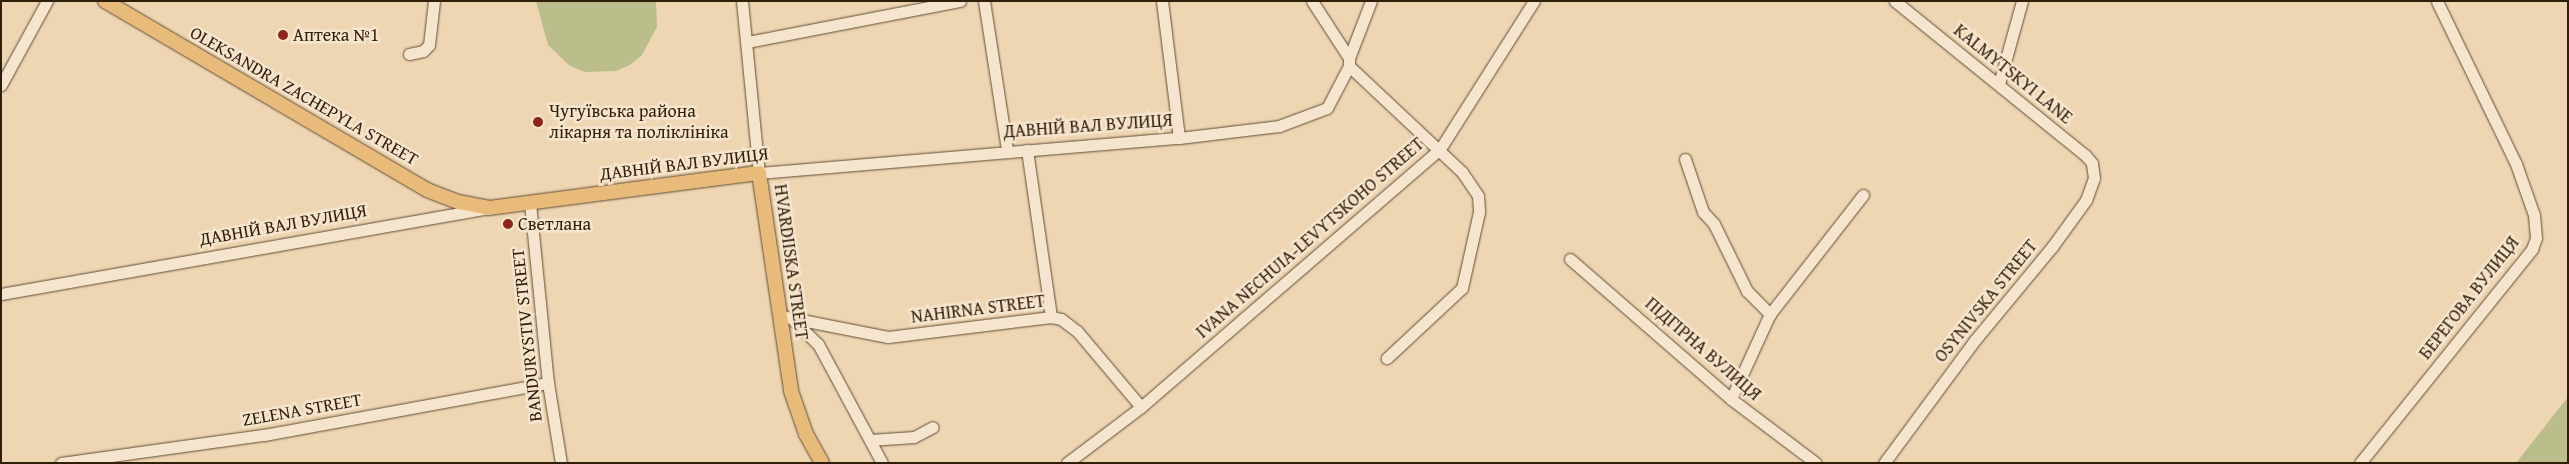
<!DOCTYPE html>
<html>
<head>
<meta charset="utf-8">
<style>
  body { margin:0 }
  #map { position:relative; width:2569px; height:464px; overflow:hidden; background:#efd6b3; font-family:"Gentium Book Plus",serif }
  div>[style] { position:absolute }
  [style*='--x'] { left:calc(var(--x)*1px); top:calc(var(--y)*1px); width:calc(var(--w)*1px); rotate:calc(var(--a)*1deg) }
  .green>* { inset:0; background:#bbbd8b }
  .roads { filter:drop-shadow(0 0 1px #604d33) drop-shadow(0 0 1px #604d33) }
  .minor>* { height:11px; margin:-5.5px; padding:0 5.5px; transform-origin:5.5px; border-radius:5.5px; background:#f5e4ce }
  .major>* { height:14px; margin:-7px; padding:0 7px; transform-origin:7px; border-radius:7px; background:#e8bb7a }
  .dots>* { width:14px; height:14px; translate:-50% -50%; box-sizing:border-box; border:2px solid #f5e4ce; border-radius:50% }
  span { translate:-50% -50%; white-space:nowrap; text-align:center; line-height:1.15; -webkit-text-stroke:5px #f5e4ce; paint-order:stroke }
  .poi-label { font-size:18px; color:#301f08 }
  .left { translate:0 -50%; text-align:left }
  .street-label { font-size:18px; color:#301f08 }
  .frame { position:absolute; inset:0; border:2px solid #301f08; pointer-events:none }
</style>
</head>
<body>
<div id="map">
  <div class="green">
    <div style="clip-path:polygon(536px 1px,656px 1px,657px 27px,642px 55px,630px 65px,616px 71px,585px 72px,570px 66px,548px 45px)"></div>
    <div style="clip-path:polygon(2568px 397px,2568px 463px,2516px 463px)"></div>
  </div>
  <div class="roads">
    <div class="minor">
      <div style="--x:742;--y:1;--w:173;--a:84.4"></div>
      <div style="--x:759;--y:173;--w:421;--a:-4.8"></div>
      <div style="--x:1179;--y:138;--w:101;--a:-6.8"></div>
      <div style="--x:1279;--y:126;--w:51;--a:-20.6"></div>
      <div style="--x:1327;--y:108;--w:47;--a:-62.4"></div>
      <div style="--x:984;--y:1;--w:151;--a:81.2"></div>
      <div style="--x:1162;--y:1;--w:138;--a:82.9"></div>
      <div style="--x:1312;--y:1;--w:68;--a:57"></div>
      <div style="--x:1371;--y:1;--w:61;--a:111.1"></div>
      <div style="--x:1349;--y:58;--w:8;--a:90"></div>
      <div style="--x:1349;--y:66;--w:155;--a:43.2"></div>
      <div style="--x:1462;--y:172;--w:29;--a:56"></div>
      <div style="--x:1478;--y:196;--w:16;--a:86"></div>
      <div style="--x:1479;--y:212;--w:78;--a:102.6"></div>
      <div style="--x:1462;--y:288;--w:103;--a:137"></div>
      <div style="--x:747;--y:42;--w:217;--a:-10.9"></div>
      <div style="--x:409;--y:54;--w:14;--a:-12"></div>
      <div style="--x:423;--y:51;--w:8;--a:-45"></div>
      <div style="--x:429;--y:45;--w:44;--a:-83.5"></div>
      <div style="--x:1999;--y:84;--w:86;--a:-74.5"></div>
      <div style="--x:1;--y:85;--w:96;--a:-61.3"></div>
      <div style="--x:1027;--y:150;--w:169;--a:81.8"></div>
      <div style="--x:1685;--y:159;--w:56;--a:71.2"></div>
      <div style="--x:1703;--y:212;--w:16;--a:47"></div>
      <div style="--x:1714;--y:224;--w:75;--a:63.8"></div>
      <div style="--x:1747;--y:291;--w:33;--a:45"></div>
      <div style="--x:530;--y:203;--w:181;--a:84.3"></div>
      <div style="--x:548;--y:383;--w:81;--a:80.8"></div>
      <div style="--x:1570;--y:259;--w:213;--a:41"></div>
      <div style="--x:1731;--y:399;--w:106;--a:37"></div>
      <div style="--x:1;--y:294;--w:491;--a:-10"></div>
      <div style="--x:781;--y:316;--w:109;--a:11.1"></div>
      <div style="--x:888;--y:337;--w:164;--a:-7"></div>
      <div style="--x:1051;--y:317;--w:10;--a:11"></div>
      <div style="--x:1061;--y:319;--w:20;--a:37"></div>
      <div style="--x:1077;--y:331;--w:99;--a:49.9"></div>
      <div style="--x:794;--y:321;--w:33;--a:44"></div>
      <div style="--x:818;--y:344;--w:135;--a:61.7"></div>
      <div style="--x:1731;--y:399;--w:94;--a:-65.4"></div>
      <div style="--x:1770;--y:314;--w:151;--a:-52"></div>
      <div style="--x:870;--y:440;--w:44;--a:-3.9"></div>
      <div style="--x:914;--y:437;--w:21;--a:-28"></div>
      <div style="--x:61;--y:463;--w:205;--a:-7.9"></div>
      <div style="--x:264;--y:435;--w:289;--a:-10.4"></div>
      <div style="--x:1067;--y:463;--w:93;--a:-37.1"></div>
      <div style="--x:1141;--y:407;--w:395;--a:-40.8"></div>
      <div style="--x:1440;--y:149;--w:175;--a:-57.6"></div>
      <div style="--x:1884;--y:463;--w:153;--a:-53.5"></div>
      <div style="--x:1975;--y:340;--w:121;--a:-50.4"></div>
      <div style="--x:2052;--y:247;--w:58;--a:-54.1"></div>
      <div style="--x:2086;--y:200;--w:23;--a:-70"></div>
      <div style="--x:2094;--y:178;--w:15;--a:-98"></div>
      <div style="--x:2092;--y:163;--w:11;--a:-131"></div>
      <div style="--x:2085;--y:155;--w:245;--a:-141"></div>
      <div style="--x:2360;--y:463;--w:275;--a:-51.2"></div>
      <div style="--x:2532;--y:249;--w:12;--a:-70"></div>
      <div style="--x:2536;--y:238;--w:23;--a:-95"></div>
      <div style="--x:2534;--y:215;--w:54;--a:-109.4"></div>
      <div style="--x:2516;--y:164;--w:181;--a:-115.9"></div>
    </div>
    <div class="major">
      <div style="--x:105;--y:1;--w:373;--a:30.4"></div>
      <div style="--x:427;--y:190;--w:34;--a:21"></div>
      <div style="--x:459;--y:202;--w:31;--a:11"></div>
      <div style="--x:489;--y:208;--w:272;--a:-7.4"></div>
      <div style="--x:759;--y:173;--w:220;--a:81.6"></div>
      <div style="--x:791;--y:391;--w:46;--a:70.8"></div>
      <div style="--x:806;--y:434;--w:33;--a:61"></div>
    </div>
  </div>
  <div class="dots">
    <div style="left:283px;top:35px;background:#8f2418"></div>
    <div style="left:538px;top:122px;background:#8f2418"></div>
    <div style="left:508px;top:224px;background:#8f2418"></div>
  </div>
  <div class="poi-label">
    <span class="left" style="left:293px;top:35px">Аптека №1</span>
    <span class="left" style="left:549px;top:122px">Чугуївська района<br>лікарня та поліклініка</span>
    <span class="left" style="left:518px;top:224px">Светлана</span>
  </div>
  <div class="street-label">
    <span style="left:2013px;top:74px;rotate:39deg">KALMYTSKYI LANE</span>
    <span style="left:304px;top:96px;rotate:30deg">OLEKSANDRA ZACHEPYLA STREET</span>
    <span style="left:1088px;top:126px;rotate:-4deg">ДАВНІЙ ВАЛ ВУЛИЦЯ</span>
    <span style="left:684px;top:164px;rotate:-7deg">ДАВНІЙ ВАЛ ВУЛИЦЯ</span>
    <span style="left:283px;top:225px;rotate:-10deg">ДАВНІЙ ВАЛ ВУЛИЦЯ</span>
    <span style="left:1310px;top:238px;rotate:-41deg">IVANA NECHUIA-LEVYTSKOHO STREET</span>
    <span style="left:791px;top:262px;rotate:82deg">HVARDIISKA STREET</span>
    <span style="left:2469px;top:298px;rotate:-52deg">БЕРЕГОВА ВУЛИЦЯ</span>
    <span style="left:1986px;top:301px;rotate:-51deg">OSYNIVSKA STREET</span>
    <span style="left:978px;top:309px;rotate:-7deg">NAHIRNA STREET</span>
    <span style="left:527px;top:335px;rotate:-96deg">BANDURYSTIV STREET</span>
    <span style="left:1703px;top:349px;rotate:41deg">ПІДГІРНА ВУЛИЦЯ</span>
    <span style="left:302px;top:410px;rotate:-10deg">ZELENA STREET</span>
  </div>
  <div class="frame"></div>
</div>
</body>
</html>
